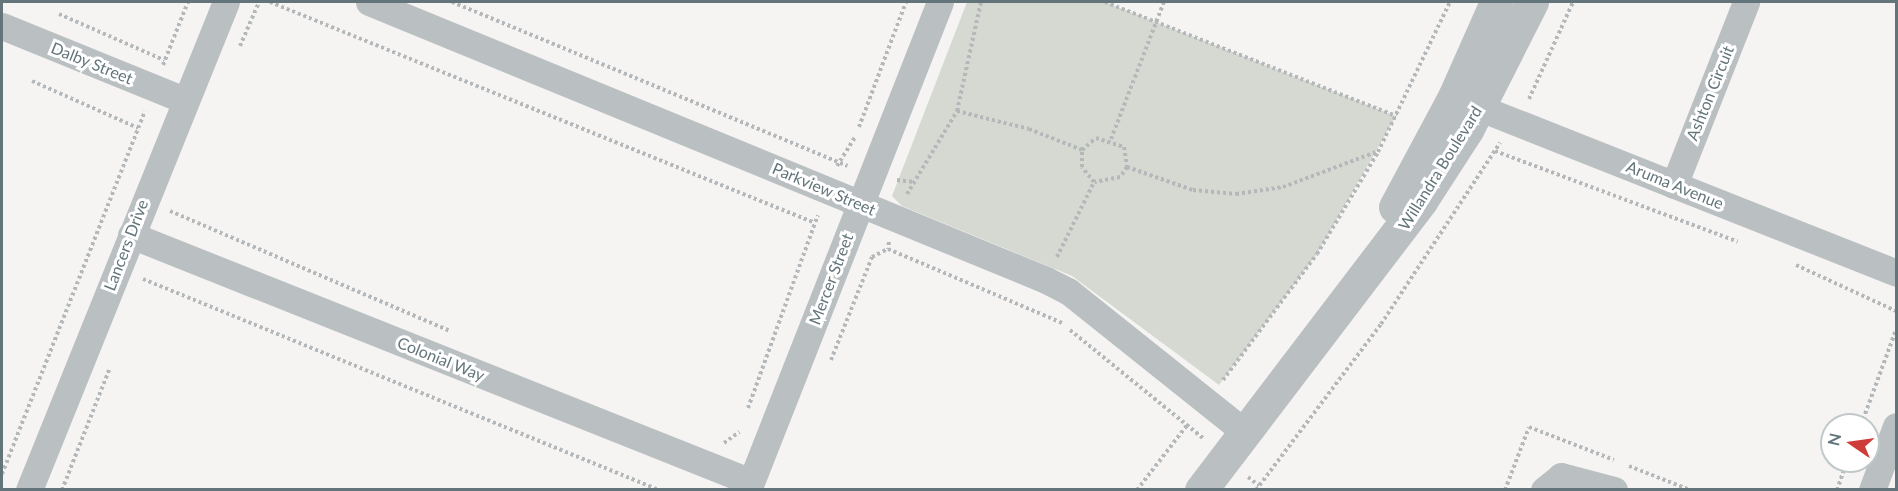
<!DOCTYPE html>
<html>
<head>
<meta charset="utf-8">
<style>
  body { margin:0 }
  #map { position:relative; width:1898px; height:491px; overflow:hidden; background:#f5f4f2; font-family:Lato,sans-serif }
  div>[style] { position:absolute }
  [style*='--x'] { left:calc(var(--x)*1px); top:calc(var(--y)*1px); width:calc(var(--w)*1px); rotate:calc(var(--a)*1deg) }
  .green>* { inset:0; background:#d6d9d2 }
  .path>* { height:4px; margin-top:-2px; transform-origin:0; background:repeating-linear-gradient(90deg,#b4b8ba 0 3px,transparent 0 6px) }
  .minor>* { height:27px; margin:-13.5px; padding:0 13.5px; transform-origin:13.5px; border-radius:13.5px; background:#babfc1 }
  .tertiary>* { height:33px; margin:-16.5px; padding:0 16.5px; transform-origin:16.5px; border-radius:16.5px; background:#babfc1 }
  span { translate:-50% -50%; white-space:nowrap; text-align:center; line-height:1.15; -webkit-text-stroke:6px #fff; paint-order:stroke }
  .street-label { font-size:16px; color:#63757a }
  .frame { position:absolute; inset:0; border:3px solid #63757a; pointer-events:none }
  .north { position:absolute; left:1820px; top:413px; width:60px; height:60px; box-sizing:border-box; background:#fff; border:2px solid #c1c8ca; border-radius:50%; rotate:283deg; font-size:16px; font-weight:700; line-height:24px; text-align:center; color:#63757a }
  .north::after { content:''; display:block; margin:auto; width:21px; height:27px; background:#ce3d39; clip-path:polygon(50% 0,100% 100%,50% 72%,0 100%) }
</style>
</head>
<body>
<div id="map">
  <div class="green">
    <div style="clip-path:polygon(967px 2px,1105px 2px,1396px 116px,1317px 254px,1219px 385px,1072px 276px,902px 206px,892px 196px)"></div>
  </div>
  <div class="path">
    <div style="--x:270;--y:2;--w:588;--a:22.07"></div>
    <div style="--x:452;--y:2;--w:428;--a:22.5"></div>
    <div style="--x:1105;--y:2;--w:313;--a:21.4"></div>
    <div style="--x:59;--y:14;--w:115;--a:23.7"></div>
    <div style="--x:240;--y:46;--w:48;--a:-66.6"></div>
    <div style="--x:163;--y:65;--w:68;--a:-68.4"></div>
    <div style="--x:32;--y:81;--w:116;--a:23.9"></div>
    <div style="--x:1529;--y:99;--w:107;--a:-65.6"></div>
    <div style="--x:957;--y:111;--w:74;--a:14"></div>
    <div style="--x:1029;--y:129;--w:57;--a:21.6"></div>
    <div style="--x:859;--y:127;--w:134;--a:-69.4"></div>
    <div style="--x:1111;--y:139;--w:147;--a:-68.9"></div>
    <div style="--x:1495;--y:151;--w:259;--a:20.5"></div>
    <div style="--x:837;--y:166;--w:34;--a:-58"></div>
    <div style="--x:1127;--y:167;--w:70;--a:19.2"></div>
    <div style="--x:1193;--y:190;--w:43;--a:5.3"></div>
    <div style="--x:1236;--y:194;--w:48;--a:-8.5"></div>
    <div style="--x:1283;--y:187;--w:99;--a:-20.6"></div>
    <div style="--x:897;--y:180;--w:17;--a:7"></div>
    <div style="--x:907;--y:194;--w:97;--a:-58.9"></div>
    <div style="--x:957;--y:111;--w:112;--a:-77.6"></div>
    <div style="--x:170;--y:211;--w:305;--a:23.2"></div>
    <div style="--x:889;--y:242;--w:7;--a:98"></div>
    <div style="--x:888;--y:249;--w:189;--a:23"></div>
    <div style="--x:1057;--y:257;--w:84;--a:-63.7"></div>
    <div style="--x:1094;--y:182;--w:19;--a:-129"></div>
    <div style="--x:1082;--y:167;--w:17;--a:-90"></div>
    <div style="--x:1082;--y:150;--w:18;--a:-41"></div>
    <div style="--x:1096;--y:138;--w:29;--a:18"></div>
    <div style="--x:1124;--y:147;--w:20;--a:81"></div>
    <div style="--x:1127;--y:167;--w:12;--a:125"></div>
    <div style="--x:1120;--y:177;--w:26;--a:169"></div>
    <div style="--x:1796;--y:265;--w:110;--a:24.7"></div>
    <div style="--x:143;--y:279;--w:557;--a:22.24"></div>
    <div style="--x:1070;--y:330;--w:173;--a:39.1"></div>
    <div style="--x:831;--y:360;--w:111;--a:-68.3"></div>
    <div style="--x:872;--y:257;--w:18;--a:-27"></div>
    <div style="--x:1223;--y:380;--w:157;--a:-53.3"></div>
    <div style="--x:1317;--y:254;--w:119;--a:-59.1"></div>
    <div style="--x:1378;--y:152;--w:166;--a:-64.4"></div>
    <div style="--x:748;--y:408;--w:205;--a:-70.1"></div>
    <div style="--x:1861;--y:425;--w:101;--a:-69.8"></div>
    <div style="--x:724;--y:443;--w:19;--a:-36"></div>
    <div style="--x:1629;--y:466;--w:66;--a:21.5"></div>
    <div style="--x:2;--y:474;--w:390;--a:-68.5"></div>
    <div style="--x:1248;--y:477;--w:14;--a:39"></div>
    <div style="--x:62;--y:490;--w:129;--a:-68.6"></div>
    <div style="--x:1137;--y:490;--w:83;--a:-52.3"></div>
    <div style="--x:1256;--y:490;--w:208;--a:-53"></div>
    <div style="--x:1381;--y:324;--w:217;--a:-56.7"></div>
    <div style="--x:1505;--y:490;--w:67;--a:-69.1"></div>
    <div style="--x:1529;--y:427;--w:91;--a:21.2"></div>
    <div style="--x:1837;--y:490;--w:31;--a:-71"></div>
  </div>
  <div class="minor">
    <div style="--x:369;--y:2;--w:732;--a:22.32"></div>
    <div style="--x:1046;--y:280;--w:25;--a:27"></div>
    <div style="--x:1068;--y:291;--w:228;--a:38.6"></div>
    <div style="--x:2;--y:26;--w:194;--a:22.1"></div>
    <div style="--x:1460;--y:100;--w:469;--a:21.6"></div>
    <div style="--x:1674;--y:185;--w:197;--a:-68.5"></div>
    <div style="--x:131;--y:235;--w:667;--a:21.72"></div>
    <div style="--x:29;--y:490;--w:526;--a:-68.02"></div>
    <div style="--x:748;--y:490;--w:524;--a:-68.52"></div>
    <div style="--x:1544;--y:490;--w:22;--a:-39"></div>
    <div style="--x:1561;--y:476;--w:55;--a:14.8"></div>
    <div style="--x:1872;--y:490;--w:68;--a:-69.4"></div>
  </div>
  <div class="tertiary">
    <div style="--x:1395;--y:207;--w:125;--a:-61.8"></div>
    <div style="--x:1454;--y:97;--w:104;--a:-66.1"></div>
    <div style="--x:1201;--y:490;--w:363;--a:-52.7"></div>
    <div style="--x:1421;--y:201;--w:85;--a:-57.1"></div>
    <div style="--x:1467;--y:130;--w:144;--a:-63.1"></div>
  </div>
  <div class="street-label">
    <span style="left:92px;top:63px;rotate:22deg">Dalby Street</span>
    <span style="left:1710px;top:93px;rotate:-68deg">Ashton Circuit</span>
    <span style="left:1440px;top:168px;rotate:-58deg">Willandra Boulevard</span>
    <span style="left:1675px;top:185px;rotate:22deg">Aruma Avenue</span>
    <span style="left:824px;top:189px;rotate:23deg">Parkview Street</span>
    <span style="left:126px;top:245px;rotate:-69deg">Lancers Drive</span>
    <span style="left:831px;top:279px;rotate:-69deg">Mercer Street</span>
    <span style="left:441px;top:359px;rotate:22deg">Colonial Way</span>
  </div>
  <div class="frame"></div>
  <div class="north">N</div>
</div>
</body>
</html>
